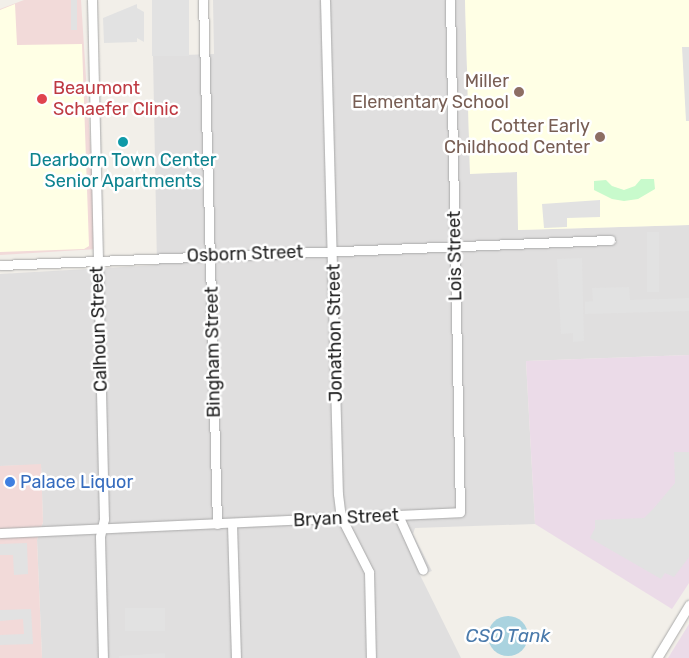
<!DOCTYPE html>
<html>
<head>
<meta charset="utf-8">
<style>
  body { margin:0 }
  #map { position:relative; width:689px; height:658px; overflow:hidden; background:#f2efe9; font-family:Rubik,sans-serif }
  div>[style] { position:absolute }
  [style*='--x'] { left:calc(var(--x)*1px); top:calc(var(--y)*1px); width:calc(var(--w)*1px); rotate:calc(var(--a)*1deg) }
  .residential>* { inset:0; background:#e0dfdf }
  .commercial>* { inset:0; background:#f2dad9 }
  .industrial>* { inset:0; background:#ebdbe8 }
  .education>* { inset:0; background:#ffffe5 }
  .park>* { inset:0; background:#c8facc }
  .parking>* { inset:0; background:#e2e2e2; transform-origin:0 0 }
  .water>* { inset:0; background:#aad3df }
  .round { border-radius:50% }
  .roads { filter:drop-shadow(0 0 1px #a9a9a9) drop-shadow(0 0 1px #a9a9a9) }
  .minor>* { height:9px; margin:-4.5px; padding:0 4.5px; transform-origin:4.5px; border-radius:4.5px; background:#fff }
  .dots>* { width:14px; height:14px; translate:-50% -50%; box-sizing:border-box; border:2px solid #fff; border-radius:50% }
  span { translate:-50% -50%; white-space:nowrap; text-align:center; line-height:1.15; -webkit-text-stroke:5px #fff; paint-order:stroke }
  .education-label { font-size:18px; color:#785e54 }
  .right { translate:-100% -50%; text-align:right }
  .health-label { font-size:18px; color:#be3a42 }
  .left { translate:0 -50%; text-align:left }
  .culture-label { font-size:18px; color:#0d838f }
  .street-label { font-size:18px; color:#222 }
  .shop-label { font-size:18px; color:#366cbe }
  .water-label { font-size:19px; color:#4a7aab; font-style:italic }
</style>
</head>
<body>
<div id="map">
  <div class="residential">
    <div style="clip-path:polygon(213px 0,465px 0,470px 173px,517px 172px,519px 230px,689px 225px,689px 355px,526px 361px,535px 524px,415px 528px,413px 534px,432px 571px,420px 575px,461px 658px,42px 658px,37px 540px,43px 522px,41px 465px,0 466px,0 274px,157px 265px,153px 56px,214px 54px)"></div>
  </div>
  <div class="commercial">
    <div style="clip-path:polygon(24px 0,81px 0,97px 249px,0 255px,0 9px)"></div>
    <div style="clip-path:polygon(41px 464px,43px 522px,37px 540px,42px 658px,0 658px,0 466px)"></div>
  </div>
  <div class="industrial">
    <div style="clip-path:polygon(689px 355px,689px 583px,672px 609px,535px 524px,526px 361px)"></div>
    <div style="clip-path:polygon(689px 624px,689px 658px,668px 658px)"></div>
  </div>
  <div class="education">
    <div style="clip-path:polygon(465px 0,689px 0,689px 225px,518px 230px,517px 172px,470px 174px)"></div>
    <div style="clip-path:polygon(15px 4px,17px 45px,82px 44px,89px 246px,84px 249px,0 252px,0 10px)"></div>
  </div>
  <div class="park">
    <div style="clip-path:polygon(641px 179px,654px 179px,655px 189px,638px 199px,624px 201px,612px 199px,594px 190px,594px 181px,606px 180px,612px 186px,624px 190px,635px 186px)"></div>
  </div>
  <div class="parking">
    <div style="left:71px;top:0;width:6px;height:30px"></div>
    <div style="left:152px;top:0;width:37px;height:56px"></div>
    <div style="clip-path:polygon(137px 4px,137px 8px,144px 12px,144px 42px,137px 38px,137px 42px,104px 43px,103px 18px)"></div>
    <div style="clip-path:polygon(682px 47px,689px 47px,689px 121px,686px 121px)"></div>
    <div style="clip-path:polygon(600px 200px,600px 217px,567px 218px,567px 227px,544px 228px,542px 204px)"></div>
    <div style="left:647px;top:232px;width:12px;height:60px"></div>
    <div style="clip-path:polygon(582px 258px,584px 341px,573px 342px,573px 333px,561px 334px,557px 259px)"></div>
    <div style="clip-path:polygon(629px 287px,630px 300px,689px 298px,689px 311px,585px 314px,585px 302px,593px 301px,592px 288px)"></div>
    <div style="clip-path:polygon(674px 452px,689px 452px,689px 557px,674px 577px,665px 573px,661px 579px,590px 538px,595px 528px,595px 520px,644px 518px,654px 508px,675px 483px)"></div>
    <div style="clip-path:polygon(27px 543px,28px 574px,14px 575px,13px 555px,0 555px,0 544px)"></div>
    <div style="left:165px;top:608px;width:23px;height:40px;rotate:90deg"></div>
    <div style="clip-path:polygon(31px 609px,33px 644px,0 645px,0 635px,24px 634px,23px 619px,0 621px,0 610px)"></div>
    <div style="clip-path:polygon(165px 653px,165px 658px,119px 658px,119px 656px)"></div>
  </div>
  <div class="water">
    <div class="round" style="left:488px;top:616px;width:40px;height:40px"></div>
  </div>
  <div class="roads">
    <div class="minor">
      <div style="--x:92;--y:0;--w:519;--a:88.68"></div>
      <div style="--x:104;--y:519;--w:18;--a:103"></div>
      <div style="--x:100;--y:537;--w:121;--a:88.6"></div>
      <div style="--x:203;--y:0;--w:524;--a:88.47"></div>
      <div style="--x:325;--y:0;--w:494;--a:88.5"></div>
      <div style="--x:338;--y:494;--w:23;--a:83"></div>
      <div style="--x:341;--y:517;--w:62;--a:63"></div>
      <div style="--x:369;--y:572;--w:86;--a:88.7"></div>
      <div style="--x:0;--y:265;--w:611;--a:-2.35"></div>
      <div style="--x:398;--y:515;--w:60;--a:65.6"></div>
      <div style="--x:232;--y:524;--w:134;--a:88.3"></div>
      <div style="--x:0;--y:533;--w:460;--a:-2.6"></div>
      <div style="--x:460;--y:512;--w:512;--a:-91.12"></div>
      <div style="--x:657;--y:658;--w:62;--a:-58.9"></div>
    </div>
  </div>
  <div class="dots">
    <div style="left:519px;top:92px;background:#8d6e63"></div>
    <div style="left:42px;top:99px;background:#e0444e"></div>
    <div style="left:600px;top:137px;background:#8d6e63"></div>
    <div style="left:123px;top:142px;background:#0f9aa8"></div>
    <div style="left:10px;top:482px;background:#3f7fe0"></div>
  </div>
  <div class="education-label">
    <span class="right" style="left:509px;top:92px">Miller<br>Elementary School</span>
    <span class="right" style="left:590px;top:137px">Cotter Early<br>Childhood Center</span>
  </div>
  <div class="health-label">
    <span class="left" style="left:53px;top:99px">Beaumont<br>Schaefer Clinic</span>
  </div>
  <div class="culture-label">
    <span style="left:123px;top:171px">Dearborn Town Center<br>Senior Apartments</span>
  </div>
  <div class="street-label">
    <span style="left:245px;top:254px;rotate:-2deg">Osborn Street</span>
    <span style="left:455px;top:256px;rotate:-91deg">Lois Street</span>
    <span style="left:99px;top:329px;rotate:-92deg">Calhoun Street</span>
    <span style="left:335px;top:333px;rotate:-91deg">Jonathon Street</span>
    <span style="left:213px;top:352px;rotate:-91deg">Bingham Street</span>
    <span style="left:346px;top:518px;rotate:-3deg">Bryan Street</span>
  </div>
  <div class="shop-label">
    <span class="left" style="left:20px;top:482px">Palace Liquor</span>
  </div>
  <div class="water-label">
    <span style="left:508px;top:636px">CSO Tank</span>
  </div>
</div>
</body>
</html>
